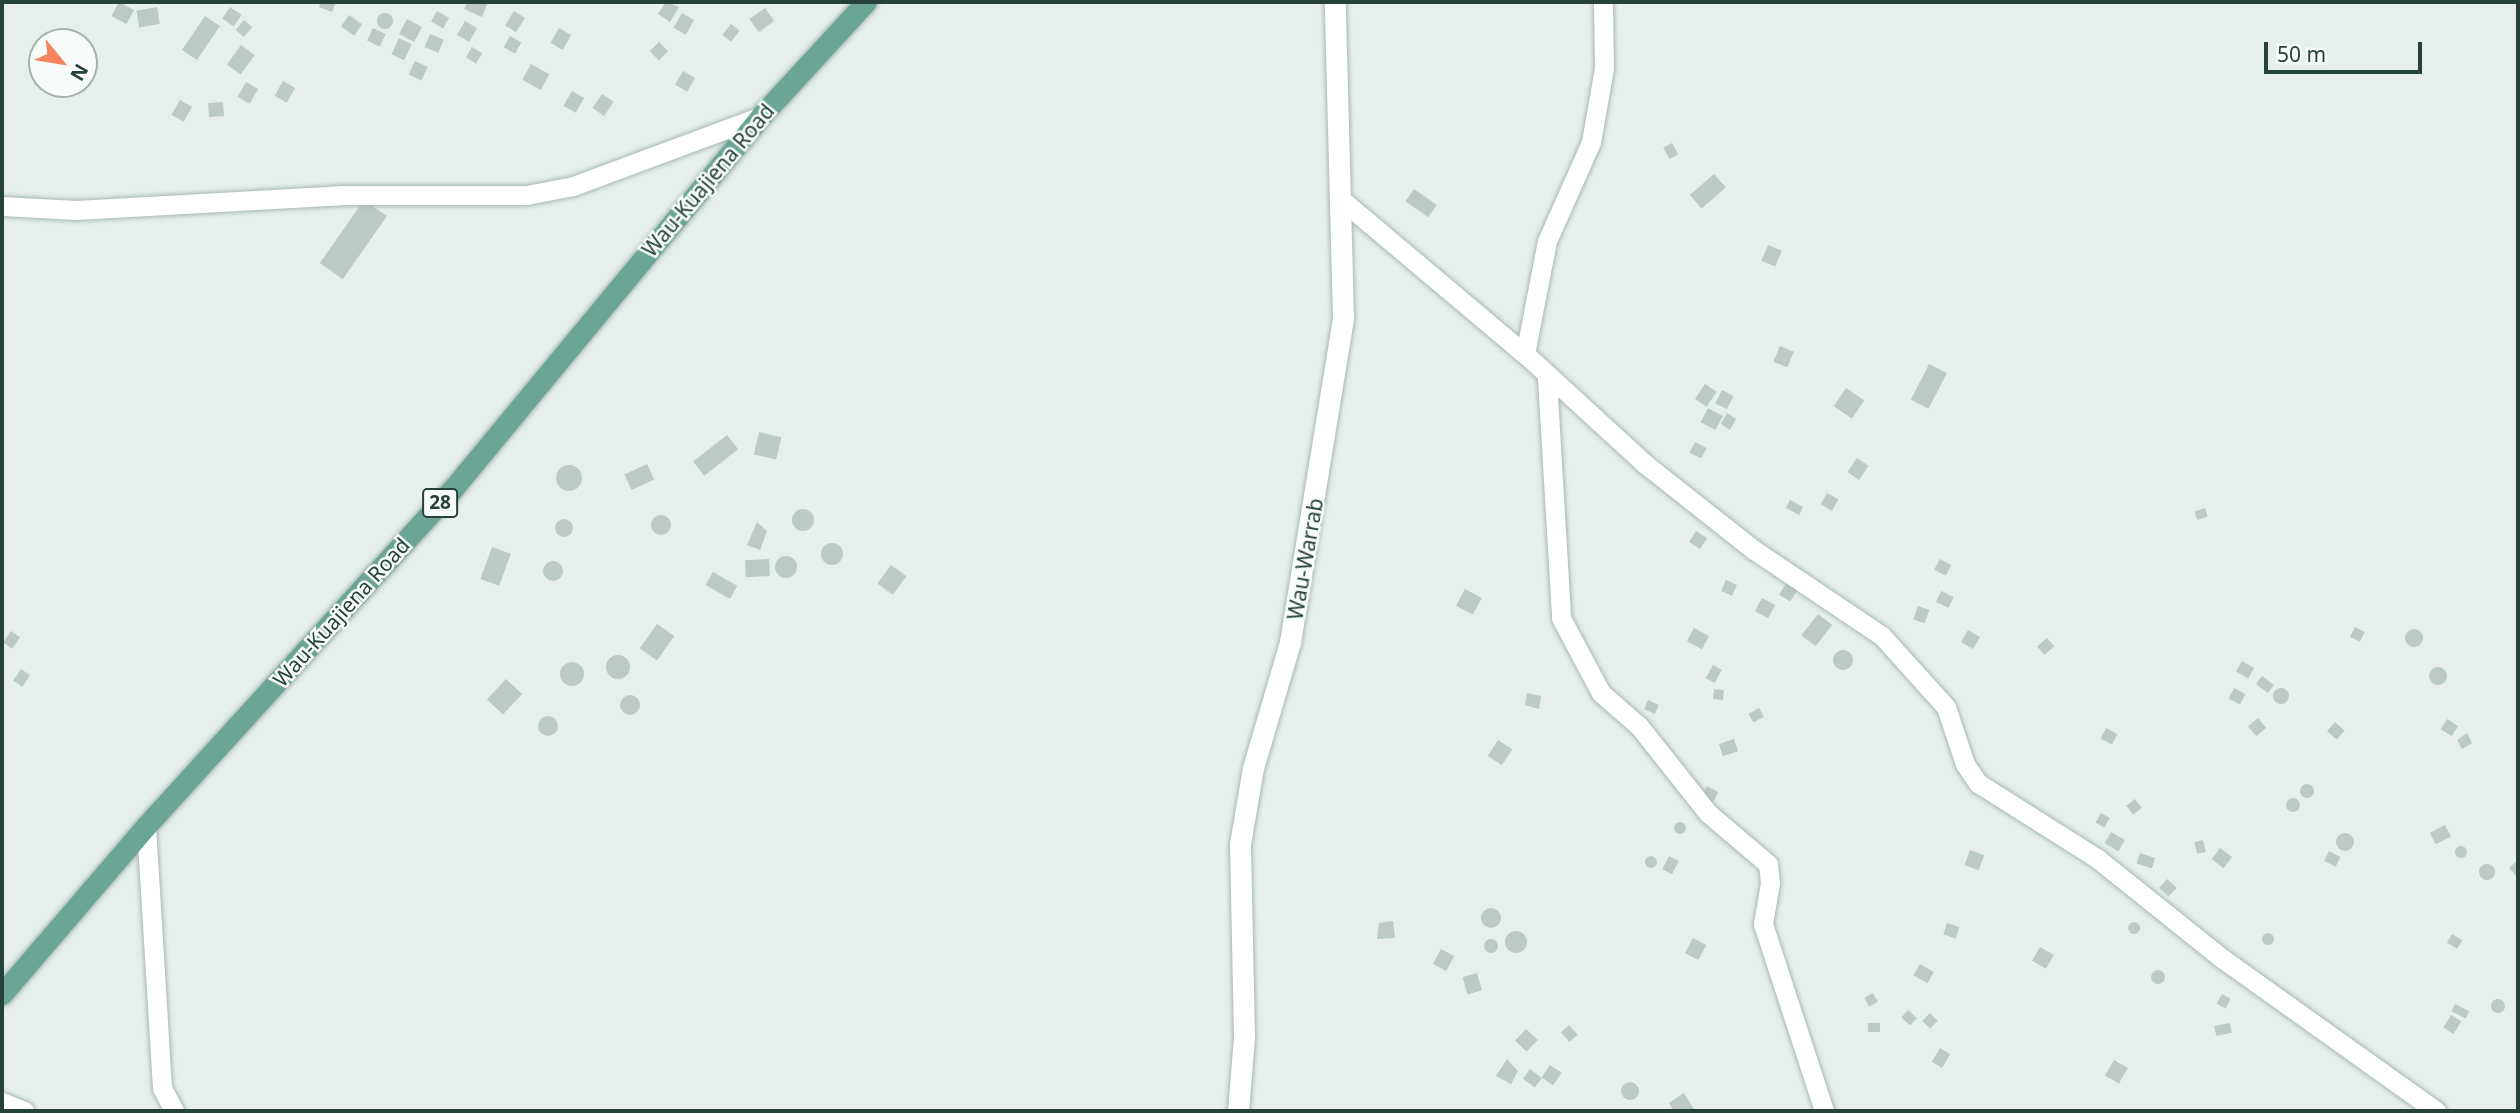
<!DOCTYPE html>
<html>
<head>
<meta charset="utf-8">
<style>
  body { margin:0 }
  #map { position:relative; width:2520px; height:1113px; overflow:hidden; background:#e6efeb; font-family:"Noto Sans",sans-serif }
  div>[style] { position:absolute }
  [style*='--x'] { left:calc(var(--x)*1px); top:calc(var(--y)*1px); width:calc(var(--w)*1px); rotate:calc(var(--a)*1deg) }
  .building>* { inset:0; background:#bbcac4; transform-origin:0 0 }
  .round { border-radius:50% }
  .roads { filter:drop-shadow(0 0 2px #a8b8b2) drop-shadow(0 0 2px #a8b8b2) }
  .minor>* { height:19px; margin:-9.5px; padding:0 9.5px; transform-origin:9.5px; border-radius:9.5px; background:#fff }
  .secondary>* { height:21px; margin:-10.5px; padding:0 10.5px; transform-origin:10.5px; border-radius:10.5px; background:#fff }
  .primary>* { height:21px; margin:-10.5px; padding:0 10.5px; transform-origin:10.5px; border-radius:10.5px; background:#6aa596 }
  span { translate:-50% -50%; white-space:nowrap; text-align:center; line-height:1.15; -webkit-text-stroke:5px #f7fbf9; paint-order:stroke }
  .shield-label span { padding:2px 5px; background:#f7fbf9; border:2px solid; border-radius:5px; -webkit-text-stroke-width:0 }
  .shield-label { font-size:19px; color:#24423a; font-weight:700 }
  .street-label { font-size:21px; color:#24423a }
  .frame { position:absolute; inset:0; border:4px solid #24423a; pointer-events:none }
  .north { position:absolute; left:28px; top:28px; width:70px; height:70px; box-sizing:border-box; background:#f7fbf9; border:2px solid #a3b1ad; border-radius:50%; rotate:120deg; font-size:19px; font-weight:700; line-height:28px; text-align:center; color:#24423a }
  .north::after { content:''; display:block; margin:auto; width:24px; height:32px; background:#f4845f; clip-path:polygon(50% 0,100% 100%,50% 72%,0 100%) }
  .scale { position:absolute; left:2264px; top:42px; width:158px; height:32px; box-sizing:border-box; border:4px solid #24423a; border-top:0; padding-left:9px; font-size:21px; line-height:24px; white-space:nowrap; color:#24423a; -webkit-text-stroke:5px #f7fbf9; paint-order:stroke }
</style>
</head>
<body>
<div id="map">
  <div class="building">
    <div style="left:119px;top:2px;width:17px;height:16px;rotate:28deg"></div>
    <div style="clip-path:polygon(321px 2px,336px 2px,332px 12px,319px 7px)"></div>
    <div style="clip-path:polygon(467px 2px,488px 2px,482px 17px,464px 9px)"></div>
    <div style="clip-path:polygon(666px 2px,679px 7px,670px 22px,658px 14px)"></div>
    <div style="left:157px;top:7px;width:17px;height:21px;rotate:80deg"></div>
    <div style="left:230px;top:7px;width:14px;height:14px;rotate:34deg"></div>
    <div style="left:765px;top:8px;width:16px;height:19px;rotate:55deg"></div>
    <div style="left:437px;top:11px;width:14px;height:12px;rotate:30deg"></div>
    <div style="left:514px;top:11px;width:13px;height:17px;rotate:32deg"></div>
    <div style="left:682px;top:13px;width:14px;height:17px;rotate:30deg"></div>
    <div class="round" style="left:377px;top:13px;width:16px;height:16px"></div>
    <div style="left:349px;top:15px;width:16px;height:14px;rotate:35deg"></div>
    <div style="left:205px;top:16px;width:18px;height:41px;rotate:34deg"></div>
    <div style="left:407px;top:19px;width:17px;height:17px;rotate:28deg"></div>
    <div style="left:244px;top:20px;width:11px;height:13px;rotate:41deg"></div>
    <div style="left:465px;top:21px;width:14px;height:16px;rotate:30deg"></div>
    <div style="left:731px;top:24px;width:11px;height:14px;rotate:38deg"></div>
    <div style="left:373px;top:28px;width:14px;height:14px;rotate:25deg"></div>
    <div style="left:559px;top:28px;width:14px;height:17px;rotate:30deg"></div>
    <div style="left:430px;top:34px;width:15px;height:14px;rotate:23deg"></div>
    <div style="left:510px;top:36px;width:13px;height:13px;rotate:29deg"></div>
    <div style="left:399px;top:38px;width:14px;height:18px;rotate:25deg"></div>
    <div style="left:659px;top:42px;width:13px;height:13px;rotate:45deg"></div>
    <div style="left:241px;top:45px;width:17px;height:24px;rotate:36deg"></div>
    <div style="left:472px;top:47px;width:12px;height:12px;rotate:31deg"></div>
    <div style="left:415px;top:61px;width:14px;height:15px;rotate:25deg"></div>
    <div style="left:531px;top:64px;width:21px;height:18px;rotate:29deg"></div>
    <div style="left:683px;top:71px;width:14px;height:16px;rotate:30deg"></div>
    <div style="left:283px;top:81px;width:14px;height:17px;rotate:30deg"></div>
    <div style="left:246px;top:82px;width:14px;height:17px;rotate:30deg"></div>
    <div style="left:572px;top:91px;width:14px;height:17px;rotate:30deg"></div>
    <div style="left:602px;top:94px;width:14px;height:17px;rotate:34deg"></div>
    <div style="left:180px;top:100px;width:14px;height:17px;rotate:30deg"></div>
    <div style="left:223px;top:102px;width:14px;height:15px;rotate:86deg"></div>
    <div style="left:1672px;top:143px;width:13px;height:10px;rotate:61deg"></div>
    <div style="left:1714px;top:174px;width:18px;height:32px;rotate:49deg"></div>
    <div style="left:1414px;top:189px;width:28px;height:15px;rotate:35deg"></div>
    <div style="left:364px;top:200px;width:28px;height:77px;rotate:35deg"></div>
    <div style="left:1768px;top:245px;width:15px;height:17px;rotate:23deg"></div>
    <div style="left:1780px;top:346px;width:15px;height:17px;rotate:23deg"></div>
    <div style="left:1929px;top:364px;width:20px;height:40px;rotate:27deg"></div>
    <div style="left:1705px;top:384px;width:14px;height:18px;rotate:34deg"></div>
    <div style="left:1846px;top:388px;width:22px;height:22px;rotate:34deg"></div>
    <div style="left:1722px;top:390px;width:13px;height:15px;rotate:27deg"></div>
    <div style="left:1708px;top:408px;width:17px;height:16px;rotate:28deg"></div>
    <div style="clip-path:polygon(1727px 413px,1736px 419px,1730px 430px,1721px 424px)"></div>
    <div style="left:759px;top:432px;width:23px;height:23px;rotate:13deg"></div>
    <div style="left:727px;top:435px;width:18px;height:43px;rotate:52deg"></div>
    <div style="left:1695px;top:442px;width:13px;height:12px;rotate:27deg"></div>
    <div style="left:1857px;top:458px;width:14px;height:17px;rotate:34deg"></div>
    <div style="left:647px;top:464px;width:17px;height:25px;rotate:65deg"></div>
    <div class="round" style="left:556px;top:465px;width:26px;height:26px"></div>
    <div style="left:1827px;top:493px;width:13px;height:13px;rotate:29deg"></div>
    <div style="left:1790px;top:500px;width:15px;height:9px;rotate:28deg"></div>
    <div style="left:2205px;top:508px;width:9px;height:11px;rotate:72deg"></div>
    <div class="round" style="left:792px;top:509px;width:22px;height:22px"></div>
    <div class="round" style="left:651px;top:515px;width:20px;height:20px"></div>
    <div class="round" style="left:555px;top:519px;width:18px;height:18px"></div>
    <div style="clip-path:polygon(757px 522px,767px 531px,760px 550px,747px 545px)"></div>
    <div style="left:1696px;top:531px;width:13px;height:13px;rotate:32deg"></div>
    <div class="round" style="left:821px;top:543px;width:22px;height:22px"></div>
    <div style="left:492px;top:547px;width:20px;height:34px;rotate:20deg"></div>
    <div class="round" style="left:775px;top:556px;width:22px;height:22px"></div>
    <div style="left:769px;top:559px;width:17px;height:24px;rotate:87deg"></div>
    <div style="left:1940px;top:559px;width:13px;height:12px;rotate:29deg"></div>
    <div class="round" style="left:543px;top:561px;width:20px;height:20px"></div>
    <div style="left:891px;top:565px;width:19px;height:23px;rotate:36deg"></div>
    <div style="left:713px;top:572px;width:28px;height:15px;rotate:30deg"></div>
    <div style="left:1726px;top:580px;width:12px;height:12px;rotate:24deg"></div>
    <div style="left:1787px;top:582px;width:13px;height:15px;rotate:32deg"></div>
    <div style="left:1465px;top:589px;width:19px;height:19px;rotate:28deg"></div>
    <div style="left:1941px;top:591px;width:14px;height:12px;rotate:25deg"></div>
    <div style="left:1762px;top:598px;width:15px;height:15px;rotate:28deg"></div>
    <div style="left:1918px;top:606px;width:12px;height:14px;rotate:20deg"></div>
    <div style="left:1818px;top:614px;width:18px;height:27px;rotate:38deg"></div>
    <div style="left:657px;top:624px;width:21px;height:30px;rotate:35deg"></div>
    <div style="left:2355px;top:627px;width:11px;height:11px;rotate:27deg"></div>
    <div style="left:1694px;top:628px;width:17px;height:15px;rotate:28deg"></div>
    <div class="round" style="left:2405px;top:629px;width:18px;height:18px"></div>
    <div style="left:1968px;top:630px;width:14px;height:14px;rotate:30deg"></div>
    <div style="left:11px;top:631px;width:11px;height:14px;rotate:34deg"></div>
    <div style="left:2047px;top:638px;width:11px;height:13px;rotate:49deg"></div>
    <div class="round" style="left:1833px;top:650px;width:20px;height:20px"></div>
    <div class="round" style="left:606px;top:655px;width:24px;height:24px"></div>
    <div style="left:2242px;top:661px;width:14px;height:12px;rotate:30deg"></div>
    <div class="round" style="left:560px;top:662px;width:24px;height:24px"></div>
    <div style="left:1713px;top:665px;width:10px;height:15px;rotate:29deg"></div>
    <div class="round" style="left:2429px;top:667px;width:18px;height:18px"></div>
    <div style="left:21px;top:669px;width:11px;height:14px;rotate:34deg"></div>
    <div style="left:2262px;top:676px;width:15px;height:10px;rotate:37deg"></div>
    <div style="left:506px;top:679px;width:22px;height:28px;rotate:43deg"></div>
    <div style="left:2234px;top:688px;width:13px;height:12px;rotate:27deg"></div>
    <div class="round" style="left:2273px;top:688px;width:16px;height:16px"></div>
    <div style="left:1714px;top:689px;width:10px;height:10px;rotate:6deg"></div>
    <div style="clip-path:polygon(1527px 693px,1541px 696px,1539px 709px,1525px 705px)"></div>
    <div class="round" style="left:620px;top:695px;width:20px;height:20px"></div>
    <div style="left:1648px;top:700px;width:12px;height:10px;rotate:24deg"></div>
    <div style="left:1759px;top:708px;width:10px;height:12px;rotate:61deg"></div>
    <div class="round" style="left:538px;top:716px;width:20px;height:20px"></div>
    <div style="left:2258px;top:718px;width:13px;height:13px;rotate:51deg"></div>
    <div style="left:2447px;top:719px;width:13px;height:12px;rotate:32deg"></div>
    <div style="left:2335px;top:722px;width:13px;height:12px;rotate:42deg"></div>
    <div style="left:2106px;top:728px;width:13px;height:12px;rotate:27deg"></div>
    <div style="clip-path:polygon(2467px 733px,2472px 743px,2462px 749px,2457px 740px)"></div>
    <div style="left:1734px;top:739px;width:13px;height:16px;rotate:72deg"></div>
    <div style="left:1498px;top:740px;width:17px;height:19px;rotate:33deg"></div>
    <div class="round" style="left:2300px;top:784px;width:14px;height:14px"></div>
    <div style="left:1707px;top:786px;width:13px;height:13px;rotate:29deg"></div>
    <div class="round" style="left:2286px;top:798px;width:14px;height:14px"></div>
    <div style="left:2135px;top:799px;width:11px;height:11px;rotate:52deg"></div>
    <div style="left:2101px;top:813px;width:10px;height:11px;rotate:29deg"></div>
    <div class="round" style="left:1674px;top:822px;width:12px;height:12px"></div>
    <div style="left:2445px;top:825px;width:13px;height:17px;rotate:63deg"></div>
    <div style="left:2111px;top:832px;width:16px;height:13px;rotate:30deg"></div>
    <div class="round" style="left:2336px;top:833px;width:18px;height:18px"></div>
    <div style="left:2203px;top:840px;width:12px;height:9px;rotate:76deg"></div>
    <div class="round" style="left:2455px;top:846px;width:12px;height:12px"></div>
    <div style="left:2220px;top:848px;width:15px;height:14px;rotate:37deg"></div>
    <div style="left:1970px;top:850px;width:15px;height:16px;rotate:20deg"></div>
    <div style="left:2329px;top:851px;width:13px;height:11px;rotate:27deg"></div>
    <div style="left:2140px;top:853px;width:16px;height:11px;rotate:18deg"></div>
    <div class="round" style="left:1645px;top:856px;width:12px;height:12px"></div>
    <div style="left:1669px;top:856px;width:11px;height:15px;rotate:27deg"></div>
    <div style="clip-path:polygon(2518px 860px,2518px 878px,2509px 868px)"></div>
    <div class="round" style="left:2479px;top:864px;width:16px;height:16px"></div>
    <div style="left:2167px;top:879px;width:13px;height:12px;rotate:42deg"></div>
    <div class="round" style="left:1481px;top:908px;width:20px;height:20px"></div>
    <div style="clip-path:polygon(1393px 921px,1395px 938px,1377px 939px,1379px 923px)"></div>
    <div class="round" style="left:2128px;top:922px;width:12px;height:12px"></div>
    <div style="left:1947px;top:923px;width:13px;height:12px;rotate:18deg"></div>
    <div class="round" style="left:1505px;top:931px;width:22px;height:22px"></div>
    <div class="round" style="left:2262px;top:933px;width:12px;height:12px"></div>
    <div style="left:2452px;top:934px;width:12px;height:10px;rotate:31deg"></div>
    <div style="left:1693px;top:938px;width:15px;height:17px;rotate:28deg"></div>
    <div class="round" style="left:1484px;top:939px;width:14px;height:14px"></div>
    <div style="left:2040px;top:947px;width:16px;height:16px;rotate:30deg"></div>
    <div style="left:1441px;top:949px;width:15px;height:17px;rotate:28deg"></div>
    <div style="left:1920px;top:964px;width:16px;height:13px;rotate:30deg"></div>
    <div class="round" style="left:2151px;top:970px;width:14px;height:14px"></div>
    <div style="left:1477px;top:973px;width:18px;height:15px;rotate:74deg"></div>
    <div style="left:1873px;top:993px;width:10px;height:10px;rotate:61deg"></div>
    <div style="left:2222px;top:994px;width:10px;height:11px;rotate:29deg"></div>
    <div class="round" style="left:2491px;top:999px;width:14px;height:14px"></div>
    <div style="left:2455px;top:1004px;width:16px;height:8px;rotate:27deg"></div>
    <div style="left:1908px;top:1010px;width:12px;height:10px;rotate:42deg"></div>
    <div style="left:1930px;top:1013px;width:11px;height:11px;rotate:45deg"></div>
    <div style="left:2451px;top:1015px;width:12px;height:15px;rotate:31deg"></div>
    <div style="left:1868px;top:1023px;width:12px;height:9px"></div>
    <div style="left:2230px;top:1023px;width:10px;height:16px;rotate:79deg"></div>
    <div style="left:1569px;top:1025px;width:13px;height:11px;rotate:48deg"></div>
    <div style="left:1526px;top:1029px;width:16px;height:16px;rotate:43deg"></div>
    <div style="left:1940px;top:1048px;width:12px;height:16px;rotate:31deg"></div>
    <div style="clip-path:polygon(1507px 1059px,1518px 1071px,1511px 1084px,1496px 1076px)"></div>
    <div style="left:2114px;top:1060px;width:16px;height:18px;rotate:30deg"></div>
    <div style="left:1550px;top:1065px;width:14px;height:15px;rotate:34deg"></div>
    <div style="left:1530px;top:1069px;width:15px;height:12px;rotate:37deg"></div>
    <div class="round" style="left:1621px;top:1082px;width:18px;height:18px"></div>
    <div style="clip-path:polygon(1684px 1093px,1695px 1111px,1674px 1111px,1669px 1103px)"></div>
  </div>
  <div class="roads">
    <div class="minor">
      <div style="--x:1343;--y:201;--w:238;--a:40.1"></div>
      <div style="--x:1525;--y:354;--w:163;--a:42.5"></div>
      <div style="--x:1645;--y:464;--w:139;--a:38.3"></div>
      <div style="--x:1754;--y:550;--w:154;--a:33.9"></div>
      <div style="--x:1882;--y:636;--w:96;--a:48"></div>
      <div style="--x:1946;--y:707;--w:60;--a:71.6"></div>
      <div style="--x:1965;--y:764;--w:23;--a:56"></div>
      <div style="--x:1978;--y:783;--w:142;--a:32.3"></div>
      <div style="--x:2098;--y:859;--w:160;--a:38.7"></div>
      <div style="--x:2223;--y:959;--w:262;--a:35.5"></div>
      <div style="--x:2;--y:206;--w:74;--a:3.1"></div>
      <div style="--x:76;--y:210;--w:265;--a:-3.2"></div>
      <div style="--x:341;--y:195;--w:186;--a:0"></div>
      <div style="--x:527;--y:195;--w:47;--a:-11.1"></div>
      <div style="--x:573;--y:186;--w:201;--a:-20.4"></div>
      <div style="--x:1525;--y:354;--w:115;--a:-79"></div>
      <div style="--x:1547;--y:241;--w:108;--a:-66"></div>
      <div style="--x:1591;--y:142;--w:75;--a:-80"></div>
      <div style="--x:1604;--y:68;--w:66;--a:-90.9"></div>
      <div style="--x:1547;--y:379;--w:239;--a:86.6"></div>
      <div style="--x:1561;--y:618;--w:85;--a:61.9"></div>
      <div style="--x:1601;--y:693;--w:50;--a:41"></div>
      <div style="--x:1639;--y:726;--w:111;--a:51.6"></div>
      <div style="--x:1708;--y:813;--w:79;--a:40.4"></div>
      <div style="--x:1768;--y:864;--w:19;--a:84"></div>
      <div style="--x:1770;--y:883;--w:42;--a:99.7"></div>
      <div style="--x:1763;--y:924;--w:197;--a:71.9"></div>
      <div style="--x:146;--y:826;--w:262;--a:86.5"></div>
      <div style="--x:162;--y:1088;--w:26;--a:62"></div>
      <div style="--x:2;--y:1102;--w:24;--a:22"></div>
    </div>
    <div class="secondary">
      <div style="--x:1238;--y:1111;--w:75;--a:-85.4"></div>
      <div style="--x:1244;--y:1036;--w:192;--a:-91.2"></div>
      <div style="--x:1240;--y:844;--w:77;--a:-80.3"></div>
      <div style="--x:1253;--y:768;--w:131;--a:-73.6"></div>
      <div style="--x:1290;--y:642;--w:328;--a:-80.7"></div>
      <div style="--x:1343;--y:318;--w:316;--a:-91.5"></div>
    </div>
    <div class="primary">
      <div style="--x:2;--y:994;--w:221;--a:-49.4"></div>
      <div style="--x:146;--y:826;--w:453;--a:-47.7"></div>
      <div style="--x:451;--y:491;--w:487;--a:-50.4"></div>
      <div style="--x:761;--y:116;--w:155;--a:-47.4"></div>
    </div>
  </div>
  <div class="shield-label">
    <span style="left:440px;top:503px">28</span>
  </div>
  <div class="street-label">
    <span style="left:708px;top:180px;rotate:-50deg">Wau-Kuajiena Road</span>
    <span style="left:1305px;top:559px;rotate:-80deg">Wau-Warrab</span>
    <span style="left:341px;top:612px;rotate:-48deg">Wau-Kuajiena Road</span>
  </div>
  <div class="frame"></div>
  <div class="north">N</div>
  <div class="scale">50 m</div>
</div>
</body>
</html>
